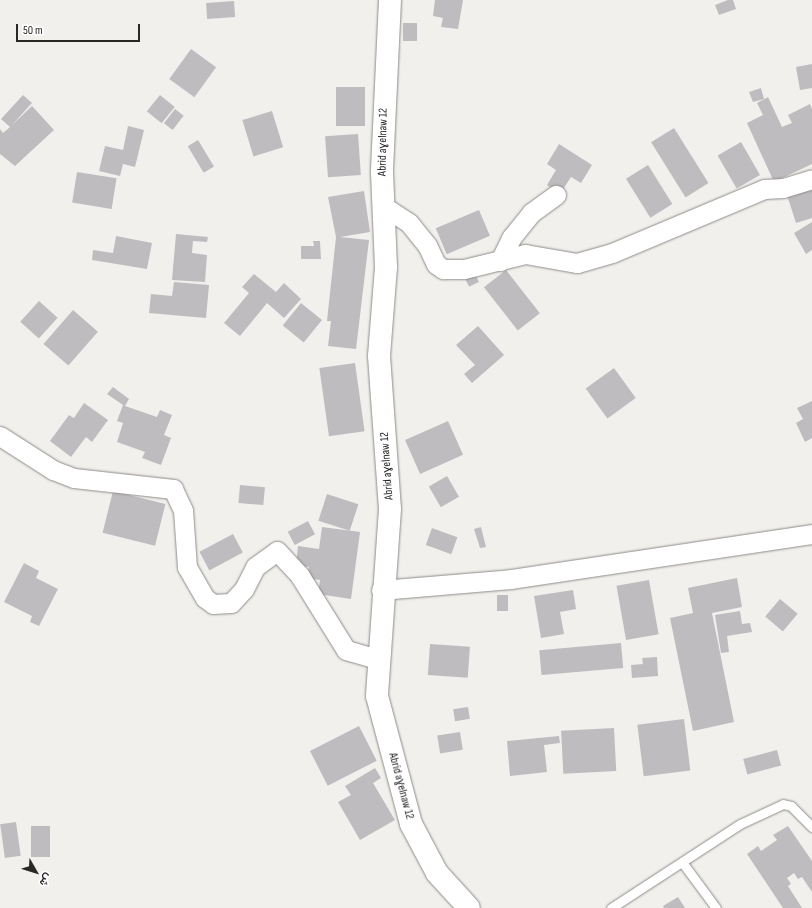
<!DOCTYPE html>
<html>
<head>
<meta charset="utf-8">
<style>
  body { margin:0 }
  #map { position:relative; width:812px; height:908px; overflow:hidden; background:#f2f0ed; font-family:"Sofia Sans Condensed",Vazirmatn,sans-serif }
  div>[style] { position:absolute }
  [style*='--x'] { left:calc(var(--x)*1px); top:calc(var(--y)*1px); width:calc(var(--w)*1px); rotate:calc(var(--a)*1deg) }
  .building>* { inset:0; background:#bfbcbf; transform-origin:0 0 }
  .roads { filter:drop-shadow(0 0 1px #8d8b88) drop-shadow(0 0 1px #8d8b88) }
  .service>* { height:9px; margin:-4.5px; padding:0 4.5px; transform-origin:4.5px; border-radius:4.5px; background:#fff }
  .minor>* { height:19px; margin:-9.5px; padding:0 9.5px; transform-origin:9.5px; border-radius:9.5px; background:#fff }
  .primary>* { height:22px; margin:-11px; padding:0 11px; transform-origin:11px; border-radius:11px; background:#fff }
  span { translate:-50% -50%; white-space:nowrap; text-align:center; line-height:1.15; -webkit-text-stroke:3.5px #fff; paint-order:stroke }
  .street-label { font-size:12px; color:#292827 }
  .north { position:absolute; left:16px; top:852px; width:40px; height:40px; -webkit-text-stroke:3px #fff; paint-order:stroke; rotate:129deg; font-size:11px; font-weight:700; line-height:16px; text-align:center; color:#292827 }
  .north::after { content:''; display:block; margin:auto; width:14px; height:18px; background:#292827; clip-path:polygon(50% 0,100% 100%,50% 72%,0 100%) }
  .scale { position:absolute; left:16px; top:24px; width:124px; height:18px; box-sizing:border-box; border:2px solid #292827; border-top:0; padding-left:5px; font-size:12px; line-height:14px; white-space:nowrap; color:#292827; -webkit-text-stroke:3px #fff; paint-order:stroke }
</style>
</head>
<body>
<div id="map">
  <div class="building">
    <div style="clip-path:polygon(435px 0,463px 0,458px 29px,441px 27px,443px 18px,433px 16px)"></div>
    <div style="clip-path:polygon(728px 0,733px 0,736px 9px,719px 15px,715px 5px)"></div>
    <div style="left:234px;top:1px;width:16px;height:28px;rotate:86deg"></div>
    <div style="left:403px;top:23px;width:14px;height:18px"></div>
    <div style="left:191px;top:49px;width:31px;height:37px;rotate:36deg"></div>
    <div style="clip-path:polygon(812px 64px,812px 88px,800px 90px,796px 67px)"></div>
    <div style="left:336px;top:87px;width:29px;height:39px"></div>
    <div style="clip-path:polygon(761px 88px,764px 99px,753px 102px,749px 92px)"></div>
    <div style="clip-path:polygon(23px 95px,32px 103px,12px 125px,32px 106px,54px 130px,15px 166px,0 154px,0 129px,3px 133px,10px 127px,1px 119px)"></div>
    <div style="left:160px;top:95px;width:19px;height:21px;rotate:39deg"></div>
    <div style="clip-path:polygon(768px 97px,782px 127px,792px 123px,788px 115px,810px 104px,812px 109px,812px 164px,774px 182px,747px 123px,763px 115px,757px 103px)"></div>
    <div style="left:175px;top:109px;width:11px;height:18px;rotate:38deg"></div>
    <div style="left:272px;top:111px;width:38px;height:31px;rotate:73deg"></div>
    <div style="clip-path:polygon(128px 126px,144px 130px,135px 167px,123px 164px,120px 176px,99px 171px,105px 146px,123px 150px)"></div>
    <div style="left:674px;top:128px;width:65px;height:27px;rotate:58deg"></div>
    <div style="left:358px;top:134px;width:41px;height:33px;rotate:86deg"></div>
    <div style="left:198px;top:140px;width:31px;height:12px;rotate:59deg"></div>
    <div style="left:741px;top:142px;width:38px;height:27px;rotate:60deg"></div>
    <div style="clip-path:polygon(559px 144px,592px 165px,581px 183px,571px 177px,560px 194px,547px 185px,556px 170px,547px 164px)"></div>
    <div style="left:648px;top:165px;width:46px;height:26px;rotate:58deg"></div>
    <div style="left:77px;top:172px;width:40px;height:31px;rotate:9deg"></div>
    <div style="clip-path:polygon(812px 184px,812px 218px,796px 223px,786px 192px)"></div>
    <div style="clip-path:polygon(364px 191px,370px 232px,340px 237px,369px 240px,356px 349px,328px 346px,331px 321px,327px 321px,336px 237px,328px 197px)"></div>
    <div style="left:479px;top:210px;width:28px;height:47px;rotate:67deg"></div>
    <div style="clip-path:polygon(812px 222px,812px 250px,806px 254px,794px 233px)"></div>
    <div style="clip-path:polygon(176px 234px,208px 237px,207px 242px,193px 241px,192px 253px,207px 255px,205px 282px,172px 280px)"></div>
    <div style="clip-path:polygon(116px 236px,152px 243px,147px 269px,92px 260px,93px 250px,113px 253px)"></div>
    <div style="clip-path:polygon(313px 241px,320px 241px,321px 259px,301px 259px,301px 246px,314px 246px)"></div>
    <div style="left:506px;top:270px;width:55px;height:28px;rotate:52deg"></div>
    <div style="left:474px;top:272px;width:11px;height:11px;rotate:63deg"></div>
    <div style="clip-path:polygon(254px 274px,276px 292px,284px 283px,301px 299px,284px 318px,267px 303px,240px 336px,224px 323px,249px 293px,242px 287px)"></div>
    <div style="clip-path:polygon(174px 282px,209px 285px,206px 318px,149px 313px,151px 294px,172px 296px)"></div>
    <div style="left:39px;top:301px;width:25px;height:28px;rotate:42deg"></div>
    <div style="left:301px;top:303px;width:27px;height:29px;rotate:39deg"></div>
    <div style="left:73px;top:310px;width:33px;height:45px;rotate:41deg"></div>
    <div style="clip-path:polygon(478px 326px,504px 355px,472px 383px,464px 374px,475px 365px,456px 345px)"></div>
    <div style="left:355px;top:363px;width:69px;height:36px;rotate:82deg"></div>
    <div style="left:614px;top:368px;width:37px;height:35px;rotate:54deg"></div>
    <div style="clip-path:polygon(113px 387px,129px 399px,125px 406px,157px 417px,160px 410px,172px 415px,164px 435px,171px 438px,161px 465px,142px 458px,145px 452px,117px 442px,123px 423px,117px 421px,123px 405px,107px 394px)"></div>
    <div style="clip-path:polygon(812px 401px,812px 438px,805px 442px,796px 423px,803px 419px,797px 408px)"></div>
    <div style="clip-path:polygon(84px 403px,108px 420px,92px 442px,86px 437px,71px 457px,50px 441px,69px 415px,74px 418px)"></div>
    <div style="left:448px;top:421px;width:37px;height:47px;rotate:66deg"></div>
    <div style="left:447px;top:476px;width:24px;height:21px;rotate:60deg"></div>
    <div style="left:240px;top:485px;width:25px;height:18px;rotate:5deg"></div>
    <div style="left:113px;top:491px;width:54px;height:43px;rotate:14deg"></div>
    <div style="left:327px;top:494px;width:33px;height:28px;rotate:18deg"></div>
    <div style="left:308px;top:521px;width:15px;height:23px;rotate:62deg"></div>
    <div style="clip-path:polygon(322px 527px,360px 532px,351px 599px,318px 594px,320px 580px,307px 578px,309px 567px,296px 565px,298px 546px,319px 549px)"></div>
    <div style="clip-path:polygon(481px 527px,486px 547px,480px 548px,474px 529px)"></div>
    <div style="left:432px;top:528px;width:27px;height:18px;rotate:20deg"></div>
    <div style="left:233px;top:534px;width:21px;height:38px;rotate:62deg"></div>
    <div style="clip-path:polygon(24px 563px,39px 571px,36px 578px,58px 589px,39px 626px,30px 622px,32px 616px,4px 602px)"></div>
    <div style="clip-path:polygon(737px 578px,742px 607px,712px 613px,734px 722px,693px 731px,670px 618px,693px 613px,688px 588px)"></div>
    <div style="left:649px;top:580px;width:55px;height:33px;rotate:80deg"></div>
    <div style="clip-path:polygon(573px 590px,576px 609px,560px 612px,564px 634px,541px 638px,534px 596px)"></div>
    <div style="left:497px;top:595px;width:11px;height:16px"></div>
    <div style="left:780px;top:599px;width:23px;height:23px;rotate:40deg"></div>
    <div style="clip-path:polygon(740px 611px,742px 624px,750px 623px,752px 632px,727px 636px,729px 652px,721px 653px,715px 615px)"></div>
    <div style="left:621px;top:643px;width:25px;height:82px;rotate:85deg"></div>
    <div style="left:430px;top:644px;width:40px;height:31px;rotate:4deg"></div>
    <div style="clip-path:polygon(657px 657px,658px 676px,632px 678px,631px 665px,643px 664px,642px 658px)"></div>
    <div style="left:468px;top:707px;width:12px;height:15px;rotate:81deg"></div>
    <div style="left:684px;top:719px;width:52px;height:47px;rotate:83deg"></div>
    <div style="left:359px;top:726px;width:39px;height:55px;rotate:63deg"></div>
    <div style="left:614px;top:728px;width:43px;height:53px;rotate:87deg"></div>
    <div style="left:460px;top:732px;width:18px;height:23px;rotate:81deg"></div>
    <div style="clip-path:polygon(559px 736px,560px 743px,544px 745px,547px 772px,510px 776px,507px 741px)"></div>
    <div style="left:777px;top:750px;width:16px;height:35px;rotate:75deg"></div>
    <div style="clip-path:polygon(375px 768px,381px 778px,373px 783px,395px 820px,360px 840px,338px 802px,351px 795px,345px 786px)"></div>
    <div style="left:16px;top:822px;width:34px;height:16px;rotate:82deg"></div>
    <div style="left:31px;top:826px;width:19px;height:31px"></div>
    <div style="clip-path:polygon(788px 826px,812px 861px,812px 892px,802px 877px,798px 879px,794px 873px,787px 878px,791px 884px,788px 886px,802px 908px,783px 908px,747px 854px,758px 846px,761px 851px,777px 840px,773px 835px)"></div>
    <div style="clip-path:polygon(678px 897px,685px 908px,664px 908px,663px 906px)"></div>
  </div>
  <div class="roads">
    <div class="service">
      <div style="--x:682;--y:862;--w:57;--a:53.5"></div>
      <div style="--x:611;--y:908;--w:154;--a:-33.1"></div>
      <div style="--x:740;--y:824;--w:47;--a:-24.9"></div>
      <div style="--x:783;--y:804;--w:8;--a:14"></div>
      <div style="--x:791;--y:806;--w:30;--a:45"></div>
    </div>
    <div class="minor">
      <div style="--x:383;--y:206;--w:31;--a:33"></div>
      <div style="--x:409;--y:223;--w:28;--a:51"></div>
      <div style="--x:427;--y:245;--w:21;--a:65"></div>
      <div style="--x:436;--y:264;--w:9;--a:36"></div>
      <div style="--x:443;--y:269;--w:21;--a:0"></div>
      <div style="--x:464;--y:269;--w:63;--a:-13.8"></div>
      <div style="--x:525;--y:254;--w:53;--a:9.8"></div>
      <div style="--x:577;--y:263;--w:36;--a:-16"></div>
      <div style="--x:612;--y:253;--w:165;--a:-22.8"></div>
      <div style="--x:764;--y:189;--w:19;--a:-3"></div>
      <div style="--x:783;--y:188;--w:30;--a:-17"></div>
      <div style="--x:500;--y:261;--w:25;--a:-64"></div>
      <div style="--x:511;--y:238;--w:32;--a:-51"></div>
      <div style="--x:531;--y:213;--w:31;--a:-36"></div>
      <div style="--x:0;--y:436;--w:63;--a:32.7"></div>
      <div style="--x:53;--y:470;--w:22;--a:21"></div>
      <div style="--x:74;--y:478;--w:100;--a:6.3"></div>
      <div style="--x:173;--y:489;--w:23;--a:65"></div>
      <div style="--x:183;--y:510;--w:57;--a:86"></div>
      <div style="--x:187;--y:567;--w:36;--a:60"></div>
      <div style="--x:205;--y:598;--w:10;--a:37"></div>
      <div style="--x:213;--y:604;--w:18;--a:-3"></div>
      <div style="--x:231;--y:603;--w:19;--a:-47"></div>
      <div style="--x:244;--y:589;--w:25;--a:-63"></div>
      <div style="--x:255;--y:567;--w:27;--a:-36"></div>
      <div style="--x:277;--y:551;--w:34;--a:47"></div>
      <div style="--x:300;--y:576;--w:87;--a:58.1"></div>
      <div style="--x:346;--y:650;--w:32;--a:16"></div>
      <div style="--x:381;--y:590;--w:130;--a:-4.8"></div>
      <div style="--x:511;--y:579;--w:304;--a:-8.5"></div>
    </div>
    <div class="primary">
      <div style="--x:390;--y:0;--w:172;--a:92.7"></div>
      <div style="--x:382;--y:172;--w:95;--a:87.6"></div>
      <div style="--x:386;--y:267;--w:89;--a:94.5"></div>
      <div style="--x:379;--y:356;--w:153;--a:85.9"></div>
      <div style="--x:390;--y:509;--w:187;--a:94"></div>
      <div style="--x:377;--y:696;--w:132;--a:75.1"></div>
      <div style="--x:411;--y:824;--w:55;--a:62"></div>
      <div style="--x:437;--y:873;--w:47;--a:47.6"></div>
    </div>
  </div>
  <div class="street-label">
    <span style="left:383px;top:142px;rotate:-89deg">Abrid aɣelnaw 12</span>
    <span style="left:387px;top:466px;rotate:-94deg">Abrid aɣelnaw 12</span>
    <span style="left:401px;top:786px;rotate:75deg">Abrid aɣelnaw 12</span>
  </div>
  <div class="north">ش</div>
  <div class="scale">50 m</div>
</div>
</body>
</html>
